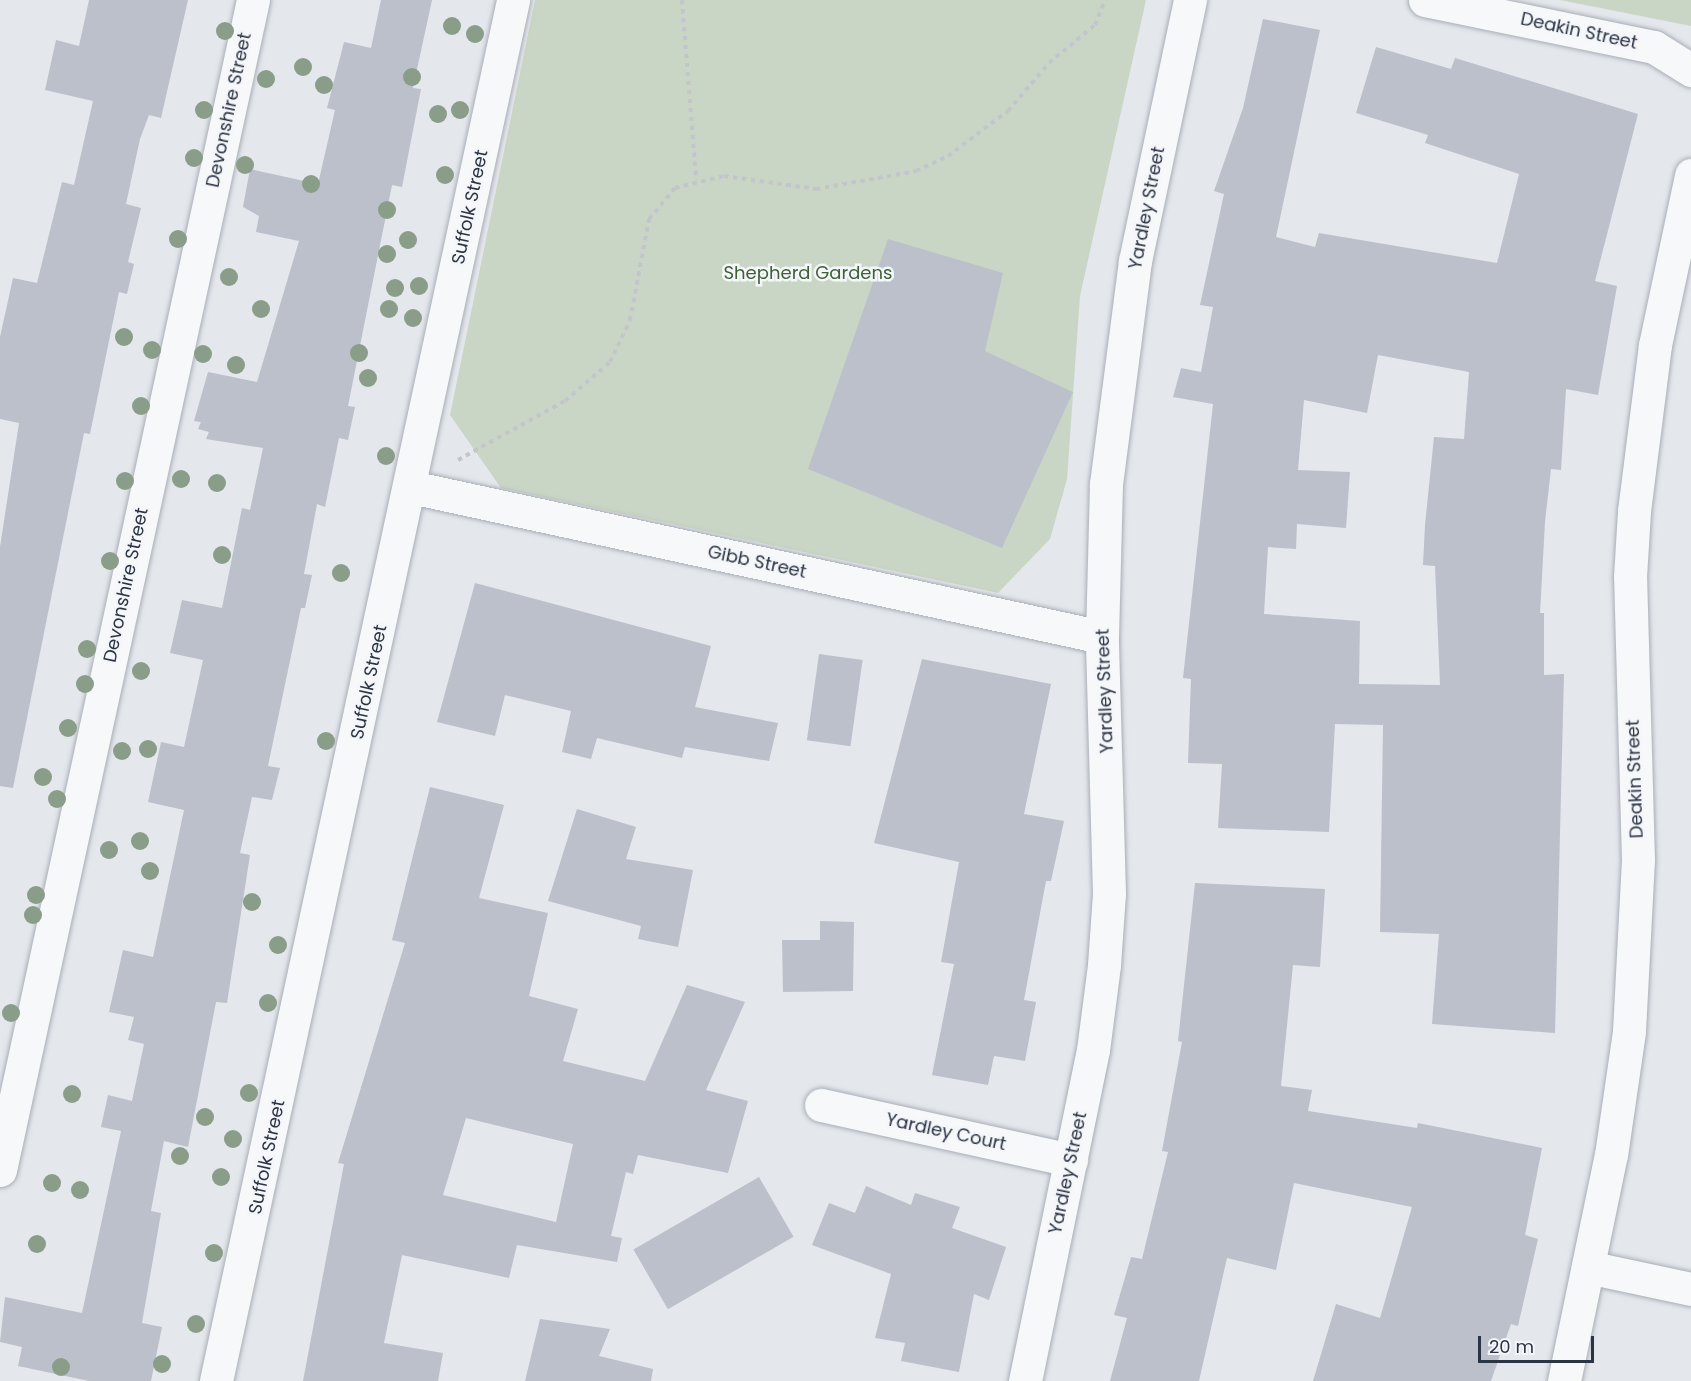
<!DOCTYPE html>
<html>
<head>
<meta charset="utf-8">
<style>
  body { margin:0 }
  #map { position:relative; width:1691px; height:1381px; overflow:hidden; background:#e4e7ec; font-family:Poppins,sans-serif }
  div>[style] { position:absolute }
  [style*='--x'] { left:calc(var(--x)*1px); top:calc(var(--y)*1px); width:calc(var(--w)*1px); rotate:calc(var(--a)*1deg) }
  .green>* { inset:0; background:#c9d6c5 }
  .building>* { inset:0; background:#bbc0ca; transform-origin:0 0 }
  .path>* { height:4px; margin-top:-2px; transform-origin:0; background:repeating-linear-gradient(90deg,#c2c5cb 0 4.5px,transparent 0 9px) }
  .roads { filter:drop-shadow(0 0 2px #a9aeb7) drop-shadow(0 0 2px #a9aeb7) }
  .minor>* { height:33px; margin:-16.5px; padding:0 16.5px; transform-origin:16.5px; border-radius:16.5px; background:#f7f8fa }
  .trees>* { width:18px; height:18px; margin:-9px; border-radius:50%; background:#899d89 }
  span { translate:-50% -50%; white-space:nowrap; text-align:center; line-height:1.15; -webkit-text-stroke:5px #f4f6f9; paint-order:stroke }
  .street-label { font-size:18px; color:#2b3445 }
  .park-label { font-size:18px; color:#3f6138 }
  .scale { position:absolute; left:1478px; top:1336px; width:116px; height:27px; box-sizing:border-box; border:3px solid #2b3445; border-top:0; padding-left:8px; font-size:18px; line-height:21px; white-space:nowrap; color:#2b3445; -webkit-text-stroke:4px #f4f6f9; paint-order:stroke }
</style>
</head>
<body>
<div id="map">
  <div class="green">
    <div style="clip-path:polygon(535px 0,1146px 0,1080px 296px,1067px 479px,1050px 539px,998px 593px,501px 488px,450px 415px)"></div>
    <div style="clip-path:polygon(1560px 0,1691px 0,1691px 26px)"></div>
  </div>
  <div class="building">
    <div style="clip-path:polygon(89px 0,188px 0,161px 118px,149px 115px,140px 139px,126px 204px,141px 208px,128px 262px,134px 264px,127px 294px,119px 292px,90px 434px,84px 433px,13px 788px,0 786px,0 547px,19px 423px,0 419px,0 337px,13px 278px,37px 283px,62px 182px,74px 185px,93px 101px,45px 90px,56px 40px,79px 46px)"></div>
    <div style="clip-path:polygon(381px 0,432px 0,413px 88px,421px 89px,402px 187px,392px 185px,348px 406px,355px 407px,348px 440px,339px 438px,325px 507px,317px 504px,304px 574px,312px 575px,305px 608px,301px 608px,268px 766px,280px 768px,272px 800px,252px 797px,240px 853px,250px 855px,227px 1003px,216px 1002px,188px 1147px,164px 1141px,151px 1211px,161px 1213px,142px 1323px,162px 1327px,151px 1381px,89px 1381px,18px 1366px,22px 1347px,0 1342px,5px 1297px,82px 1313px,121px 1131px,101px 1127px,108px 1095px,132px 1101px,144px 1044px,128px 1040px,134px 1017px,109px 1012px,123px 950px,153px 957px,184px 810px,148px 802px,161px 742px,184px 747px,203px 660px,170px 653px,182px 600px,222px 608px,242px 508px,250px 510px,263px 448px,206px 439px,209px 432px,198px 429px,201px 422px,194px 421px,208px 372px,257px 382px,299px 241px,256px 232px,259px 216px,243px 207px,250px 169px,318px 184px,335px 110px,327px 108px,344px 42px,371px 48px)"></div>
    <div style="clip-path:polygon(evenodd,1263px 19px,1320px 30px,1276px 237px,1315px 247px,1319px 233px,1497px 263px,1519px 174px,1425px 143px,1428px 135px,1356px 113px,1376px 47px,1451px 69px,1455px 58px,1638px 114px,1595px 281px,1617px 286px,1598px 395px,1566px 389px,1561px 470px,1551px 469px,1545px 522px,1540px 613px,1544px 613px,1544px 675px,1564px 674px,1555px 1033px,1432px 1024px,1439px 934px,1380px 932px,1383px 725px,1335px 724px,1329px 832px,1218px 828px,1222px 764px,1188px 763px,1191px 679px,1183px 678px,1213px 404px,1173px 397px,1181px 368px,1201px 372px,1213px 307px,1200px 305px,1224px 194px,1214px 191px,1243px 108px,1263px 19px,1378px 355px,1469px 372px,1464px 439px,1434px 437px,1425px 525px,1423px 565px,1435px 566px,1440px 685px,1359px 684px,1360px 621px,1264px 614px,1268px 547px,1296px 549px,1297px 524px,1346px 528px,1350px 472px,1298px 470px,1304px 400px,1367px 413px,1378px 355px)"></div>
    <div style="clip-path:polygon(888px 239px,1003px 273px,985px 351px,1073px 392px,1002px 548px,808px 469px)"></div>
    <div style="clip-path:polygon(475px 583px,711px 646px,695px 707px,778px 723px,769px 761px,685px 747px,682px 758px,597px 738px,591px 759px,562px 752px,571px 711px,505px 695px,495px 736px,437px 722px)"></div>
    <div style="left:819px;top:654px;width:44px;height:87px;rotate:8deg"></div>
    <div style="clip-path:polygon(922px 659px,1051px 684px,1024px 814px,1064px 821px,1051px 881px,1046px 881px,1024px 1000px,1036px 1002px,1025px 1061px,994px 1056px,988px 1085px,932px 1075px,954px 964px,941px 962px,959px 862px,874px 843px)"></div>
    <div style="clip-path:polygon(evenodd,430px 787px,504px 805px,479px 898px,548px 913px,529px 996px,578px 1009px,563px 1061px,645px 1081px,687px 985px,745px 1002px,706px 1090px,748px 1101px,728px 1173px,638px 1155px,633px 1174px,626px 1172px,611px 1236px,622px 1238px,617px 1262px,517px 1245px,509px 1278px,402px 1255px,384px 1343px,443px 1353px,438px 1381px,303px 1381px,344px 1164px,338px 1163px,405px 943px,392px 940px,430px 787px,466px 1118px,573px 1144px,556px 1222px,443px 1195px,466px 1118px)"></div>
    <div style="clip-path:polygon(577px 809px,636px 827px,626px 859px,693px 870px,678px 947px,638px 939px,641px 926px,548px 901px)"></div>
    <div style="clip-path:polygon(1195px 883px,1325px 889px,1320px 967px,1293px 965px,1281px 1086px,1312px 1090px,1308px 1111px,1417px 1128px,1418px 1123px,1542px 1148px,1525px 1235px,1538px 1239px,1518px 1326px,1511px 1324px,1491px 1381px,1313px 1381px,1336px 1304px,1380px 1318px,1412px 1207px,1294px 1183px,1276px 1270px,1227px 1258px,1199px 1381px,1110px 1381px,1127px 1318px,1114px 1315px,1131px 1257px,1142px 1259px,1168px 1152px,1162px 1151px,1182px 1042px,1178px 1041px)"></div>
    <div style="clip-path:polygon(820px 921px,854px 922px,853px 991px,783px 992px,782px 940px,820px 940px)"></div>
    <div style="left:759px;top:1177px;width:69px;height:145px;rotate:60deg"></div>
    <div style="clip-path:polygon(866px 1186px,911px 1205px,915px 1193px,960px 1207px,952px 1228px,1006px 1247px,989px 1300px,974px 1294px,959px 1372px,901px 1361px,905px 1343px,875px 1338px,891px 1274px,812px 1245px,829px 1203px,855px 1213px)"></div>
    <div style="clip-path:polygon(540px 1319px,610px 1329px,599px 1356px,653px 1369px,651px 1381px,525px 1381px)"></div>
  </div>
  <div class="path">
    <div style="--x:682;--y:0;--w:180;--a:85.5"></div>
    <div style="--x:458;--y:460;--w:122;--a:-28.9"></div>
    <div style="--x:565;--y:401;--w:60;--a:-40.9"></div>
    <div style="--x:610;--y:362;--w:47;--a:-64.5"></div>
    <div style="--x:630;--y:320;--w:103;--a:-79.3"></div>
    <div style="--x:649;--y:219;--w:40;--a:-50"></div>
    <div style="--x:675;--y:188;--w:50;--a:-13.8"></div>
    <div style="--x:724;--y:176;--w:93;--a:8"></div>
    <div style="--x:816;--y:189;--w:102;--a:-10.2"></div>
    <div style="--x:916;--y:171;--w:35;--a:-25"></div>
    <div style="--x:948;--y:156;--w:75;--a:-36.9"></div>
    <div style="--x:1008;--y:111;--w:63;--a:-49.5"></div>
    <div style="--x:1049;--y:63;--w:60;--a:-39.6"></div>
    <div style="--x:1095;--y:25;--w:27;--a:-68"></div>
  </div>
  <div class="roads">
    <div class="minor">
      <div style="--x:1425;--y:0;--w:234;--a:11.6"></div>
      <div style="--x:1654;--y:47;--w:44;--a:31.9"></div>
      <div style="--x:411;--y:487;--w:707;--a:12.25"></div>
      <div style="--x:821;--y:1105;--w:256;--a:12.4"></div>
      <div style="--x:0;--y:1170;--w:1197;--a:-77.8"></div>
      <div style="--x:1588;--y:1267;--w:105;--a:12.1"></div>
      <div style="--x:216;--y:1381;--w:1413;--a:-77.86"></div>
      <div style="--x:1025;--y:1381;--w:338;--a:-78.4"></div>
      <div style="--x:1093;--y:1050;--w:86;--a:-82.6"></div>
      <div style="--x:1104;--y:965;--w:71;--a:-86"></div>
      <div style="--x:1109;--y:894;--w:257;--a:-91.6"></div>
      <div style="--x:1102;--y:637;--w:153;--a:-88.5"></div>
      <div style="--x:1106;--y:484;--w:225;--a:-82.6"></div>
      <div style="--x:1135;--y:261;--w:267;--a:-78.1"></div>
      <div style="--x:1564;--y:1381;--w:231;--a:-78.3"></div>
      <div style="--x:1611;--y:1155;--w:125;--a:-81.7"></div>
      <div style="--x:1629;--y:1031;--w:171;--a:-87"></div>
      <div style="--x:1638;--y:860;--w:283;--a:-91.6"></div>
      <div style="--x:1630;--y:577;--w:66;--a:-86.5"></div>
      <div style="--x:1634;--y:511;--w:167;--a:-82.8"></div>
      <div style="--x:1655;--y:345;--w:174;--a:-78"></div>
    </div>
  </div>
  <div class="trees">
    <div style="left:452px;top:26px"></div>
    <div style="left:225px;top:31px"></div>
    <div style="left:475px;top:34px"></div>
    <div style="left:303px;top:67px"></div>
    <div style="left:412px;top:77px"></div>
    <div style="left:266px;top:79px"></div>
    <div style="left:324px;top:85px"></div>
    <div style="left:204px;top:110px"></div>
    <div style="left:460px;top:110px"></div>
    <div style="left:438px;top:114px"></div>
    <div style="left:194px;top:158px"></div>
    <div style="left:245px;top:165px"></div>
    <div style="left:445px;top:175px"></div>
    <div style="left:311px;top:184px"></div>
    <div style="left:387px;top:210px"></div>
    <div style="left:178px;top:239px"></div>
    <div style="left:408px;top:240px"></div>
    <div style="left:387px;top:254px"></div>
    <div style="left:229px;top:277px"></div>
    <div style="left:419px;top:286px"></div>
    <div style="left:395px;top:288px"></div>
    <div style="left:261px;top:309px"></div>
    <div style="left:389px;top:309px"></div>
    <div style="left:413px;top:318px"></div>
    <div style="left:124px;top:337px"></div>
    <div style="left:152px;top:350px"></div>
    <div style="left:359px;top:353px"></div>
    <div style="left:203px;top:354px"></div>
    <div style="left:236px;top:365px"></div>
    <div style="left:368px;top:378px"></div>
    <div style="left:141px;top:406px"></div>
    <div style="left:386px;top:456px"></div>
    <div style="left:181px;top:479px"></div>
    <div style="left:125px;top:481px"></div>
    <div style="left:217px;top:483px"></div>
    <div style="left:222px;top:555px"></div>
    <div style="left:110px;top:561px"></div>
    <div style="left:341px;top:573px"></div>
    <div style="left:87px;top:649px"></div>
    <div style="left:141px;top:671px"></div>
    <div style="left:85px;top:684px"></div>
    <div style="left:68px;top:728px"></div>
    <div style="left:326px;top:741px"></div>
    <div style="left:148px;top:749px"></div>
    <div style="left:122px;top:751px"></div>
    <div style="left:43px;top:777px"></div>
    <div style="left:57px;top:799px"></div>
    <div style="left:140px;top:841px"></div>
    <div style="left:109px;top:850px"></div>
    <div style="left:150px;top:871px"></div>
    <div style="left:36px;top:895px"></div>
    <div style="left:252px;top:902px"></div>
    <div style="left:33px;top:915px"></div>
    <div style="left:278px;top:945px"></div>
    <div style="left:268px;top:1003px"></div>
    <div style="left:11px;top:1013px"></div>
    <div style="left:249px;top:1093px"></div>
    <div style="left:72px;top:1094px"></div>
    <div style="left:205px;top:1117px"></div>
    <div style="left:233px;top:1139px"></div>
    <div style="left:180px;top:1156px"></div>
    <div style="left:221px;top:1177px"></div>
    <div style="left:52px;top:1183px"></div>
    <div style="left:80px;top:1190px"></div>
    <div style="left:37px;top:1244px"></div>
    <div style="left:214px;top:1253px"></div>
    <div style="left:196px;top:1324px"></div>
    <div style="left:162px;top:1364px"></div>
    <div style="left:61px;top:1367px"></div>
  </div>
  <div class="street-label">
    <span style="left:1579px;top:31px;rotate:12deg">Deakin Street</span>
    <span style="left:229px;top:110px;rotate:-78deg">Devonshire Street</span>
    <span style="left:470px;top:207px;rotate:-78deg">Suffolk Street</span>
    <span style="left:1147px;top:208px;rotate:-79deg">Yardley Street</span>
    <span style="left:757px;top:562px;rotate:12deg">Gibb Street</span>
    <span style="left:126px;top:585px;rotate:-78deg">Devonshire Street</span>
    <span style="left:369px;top:682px;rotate:-78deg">Suffolk Street</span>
    <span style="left:1105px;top:691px;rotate:-92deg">Yardley Street</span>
    <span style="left:1635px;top:779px;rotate:-92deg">Deakin Street</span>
    <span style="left:946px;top:1132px;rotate:12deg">Yardley Court</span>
    <span style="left:267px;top:1157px;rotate:-78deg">Suffolk Street</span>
    <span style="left:1068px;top:1173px;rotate:-78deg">Yardley Street</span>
  </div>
  <div class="park-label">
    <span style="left:808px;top:273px">Shepherd Gardens</span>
  </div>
  <div class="scale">20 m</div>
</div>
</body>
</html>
